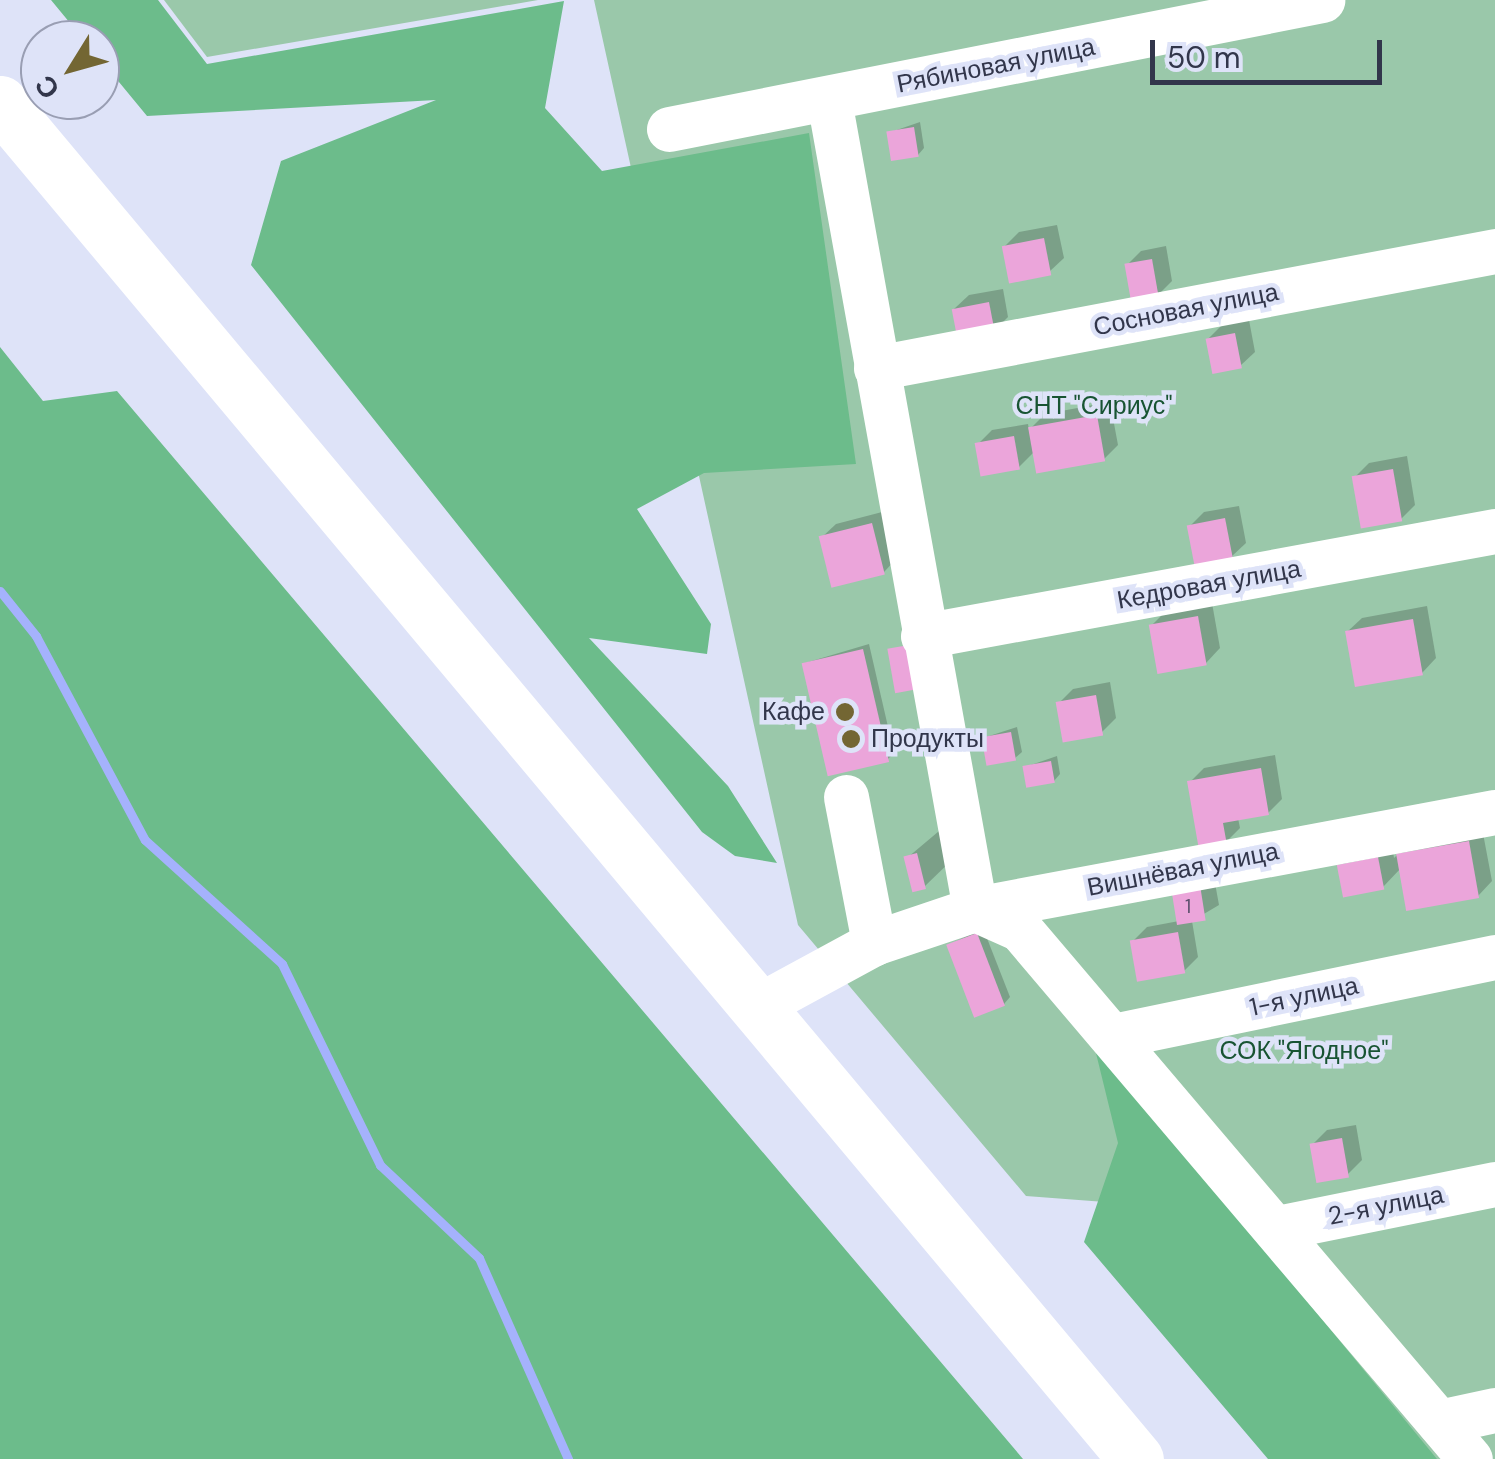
<!DOCTYPE html>
<html>
<head>
<meta charset="utf-8">
<style>
  body { margin:0 }
  #map { position:relative; width:1495px; height:1459px; overflow:hidden; background:#dee3f8; font-family:"DM Sans",sans-serif }
  div>[style] { position:absolute }
  [style*='--x'] { left:calc(var(--x)*1px); top:calc(var(--y)*1px); width:calc(var(--w)*1px); rotate:calc(var(--a)*1deg) }
  .green>* { inset:0; background:#9ac8aa }
  .forest>* { inset:0; background:#6cbc8b }
  .shadow>* { inset:0; background:#0003 }
  .stream>* { height:9px; margin:-4.5px; padding:0 4.5px; transform-origin:4.5px; border-radius:4.5px; background:#a5b2fc }
  .building>* { inset:0; background:#eba5da; transform-origin:0 0 }
  .minor>* { height:45px; margin:-22.5px; padding:0 22.5px; transform-origin:22.5px; border-radius:22.5px; background:#fff }
  .major>* { height:55px; margin:-27.5px; padding:0 27.5px; transform-origin:27.5px; border-radius:27.5px; background:#fff }
  .dots>* { width:28px; height:28px; translate:-50% -50%; box-sizing:border-box; border:5px solid #dee3f8; border-radius:50% }
  span { translate:-50% -50%; white-space:nowrap; text-align:center; line-height:1.15; -webkit-text-stroke:9px #dee3f8; paint-order:stroke }
  .number-label { font-size:20px; color:#60526f }
  .number-label span { -webkit-text-stroke-width:0 }
  .street-label { font-size:25px; color:#32364b }
  .park-label { font-size:25px; color:#185433 }
  .poi-label { font-size:25px; color:#32364b }
  .right { translate:-100% -50%; text-align:right }
  .left { translate:0 -50%; text-align:left }
  .north { position:absolute; left:20px; top:20px; width:100px; height:100px; box-sizing:border-box; background:#dee3f8; border:2px solid #999eb3; border-radius:50%; rotate:233deg; font-size:28px; font-weight:700; line-height:40px; text-align:center; color:#32364b }
  .north::after { content:''; display:block; margin:auto; width:35px; height:45px; background:#736633; clip-path:polygon(50% 0,100% 100%,50% 72%,0 100%) }
  .scale { position:absolute; left:1150px; top:40px; width:232px; height:45px; box-sizing:border-box; border:5px solid #32364b; border-top:0; padding-left:12px; font-size:30px; line-height:35px; white-space:nowrap; color:#32364b; -webkit-text-stroke:8px #dee3f8; paint-order:stroke }
</style>
</head>
<body>
<div id="map">
  <div class="green">
    <div style="clip-path:polygon(164px 0,538px 0,207px 57px)"></div>
    <div style="clip-path:polygon(594px 0,1495px 0,1495px 1459px,1411px 1459px,1197px 1209px,1026px 1196px,798px 925px)"></div>
  </div>
  <div class="forest">
    <div style="clip-path:polygon(51px 0,158px 0,207px 64px,564px 1px,545px 108px,602px 171px,809px 133px,856px 464px,704px 473px,637px 509px,711px 624px,707px 654px,589px 638px,728px 786px,777px 863px,735px 856px,702px 832px,251px 265px,281px 161px,436px 100px,147px 116px,100px 59px,100px 40px,84px 40px)"></div>
    <div style="clip-path:polygon(0 347px,43px 401px,117px 391px,1023px 1459px,0 1459px)"></div>
    <div style="clip-path:polygon(1093px 1041px,1437px 1459px,1268px 1459px,1084px 1242px,1118px 1143px)"></div>
  </div>
  <div class="shadow">
    <div style="clip-path:polygon(920px 122px,924px 148px,918px 155px,888px 133px)"></div>
    <div style="clip-path:polygon(1057px 225px,1064px 258px,1049px 272px,1005px 246px,1019px 232px)"></div>
    <div style="clip-path:polygon(1166px 246px,1172px 281px,1158px 295px,1127px 265px,1141px 251px)"></div>
    <div style="clip-path:polygon(1003px 289px,1008px 317px,994px 331px,954px 309px,969px 295px)"></div>
    <div style="clip-path:polygon(1249px 320px,1255px 352px,1240px 366px,1208px 339px,1222px 325px)"></div>
    <div style="clip-path:polygon(1110px 402px,1118px 445px,1104px 459px,1035px 451px,1019px 467px,978px 444px,992px 430px,1028px 424px,1029px 430px,1045px 414px)"></div>
    <div style="clip-path:polygon(1407px 456px,1415px 505px,1401px 519px,1355px 477px,1369px 463px)"></div>
    <div style="clip-path:polygon(1239px 506px,1246px 543px,1231px 557px,1190px 526px,1204px 512px)"></div>
    <div style="clip-path:polygon(886px 511px,898px 557px,884px 572px,821px 538px,836px 524px)"></div>
    <div style="clip-path:polygon(1212px 603px,1220px 648px,1206px 663px,1152px 625px,1166px 611px)"></div>
    <div style="clip-path:polygon(1427px 606px,1436px 658px,1422px 673px,1347px 632px,1362px 618px)"></div>
    <div style="clip-path:polygon(869px 644px,894px 753px,887px 760px,805px 663px)"></div>
    <div style="clip-path:polygon(1110px 682px,1116px 718px,1102px 732px,1059px 703px,1073px 689px)"></div>
    <div style="clip-path:polygon(1017px 727px,1022px 752px,1015px 758px,983px 738px)"></div>
    <div style="clip-path:polygon(1275px 755px,1282px 799px,1268px 813px,1238px 818px,1240px 828px,1226px 842px,1190px 782px,1204px 768px)"></div>
    <div style="clip-path:polygon(1057px 756px,1060px 774px,1054px 781px,1025px 767px)"></div>
    <div style="clip-path:polygon(945px 826px,954px 858px,925px 886px,907px 858px)"></div>
    <div style="clip-path:polygon(1482px 828px,1492px 881px,1478px 896px,1401px 868px,1383px 887px,1339px 866px,1353px 852px,1392px 845px,1394px 858px,1413px 840px)"></div>
    <div style="clip-path:polygon(1213px 872px,1219px 905px,1192px 921px,1198px 957px,1184px 971px,1133px 941px,1147px 927px,1179px 921px)"></div>
    <div style="clip-path:polygon(983px 928px,1010px 997px,1004px 1004px,949px 945px)"></div>
    <div style="clip-path:polygon(1356px 1125px,1362px 1160px,1348px 1174px,1312px 1145px,1327px 1130px)"></div>
  </div>
  <div class="stream">
    <div style="--x:0;--y:591;--w:58;--a:51.3"></div>
    <div style="--x:36;--y:636;--w:231;--a:61.9"></div>
    <div style="--x:145;--y:840;--w:185;--a:42.1"></div>
    <div style="--x:282;--y:964;--w:224;--a:64"></div>
    <div style="--x:380;--y:1165;--w:136;--a:43.2"></div>
    <div style="--x:479;--y:1258;--w:220;--a:66.1"></div>
  </div>
  <div class="building">
    <div style="left:914px;top:127px;width:30px;height:28px;rotate:81deg"></div>
    <div style="left:1044px;top:238px;width:38px;height:43px;rotate:79deg"></div>
    <div style="left:1152px;top:259px;width:40px;height:28px;rotate:80deg"></div>
    <div style="left:989px;top:302px;width:33px;height:38px;rotate:79deg"></div>
    <div style="left:1235px;top:333px;width:36px;height:30px;rotate:79deg"></div>
    <div style="left:1097px;top:415px;width:47px;height:70px;rotate:80deg"></div>
    <div style="left:1014px;top:436px;width:34px;height:40px;rotate:80deg"></div>
    <div style="left:1393px;top:469px;width:53px;height:42px;rotate:80deg"></div>
    <div style="left:1225px;top:518px;width:42px;height:39px;rotate:79deg"></div>
    <div style="left:872px;top:523px;width:53px;height:55px;rotate:76deg"></div>
    <div style="left:1198px;top:616px;width:50px;height:50px;rotate:80deg"></div>
    <div style="left:1413px;top:619px;width:57px;height:69px;rotate:80deg"></div>
    <div style="left:909px;top:645px;width:45px;height:22px;rotate:80deg"></div>
    <div style="left:863px;top:649px;width:116px;height:63px;rotate:77deg"></div>
    <div style="left:1096px;top:695px;width:41px;height:41px;rotate:80deg"></div>
    <div style="left:1011px;top:732px;width:29px;height:30px;rotate:80deg"></div>
    <div style="left:1051px;top:761px;width:22px;height:29px;rotate:80deg"></div>
    <div style="clip-path:polygon(1261px 768px,1269px 815px,1223px 823px,1227px 845px,1199px 850px,1187px 781px)"></div>
    <div style="left:1469px;top:841px;width:58px;height:74px;rotate:80deg"></div>
    <div style="left:917px;top:853px;width:37px;height:14px;rotate:76deg"></div>
    <div style="left:1378px;top:857px;width:33px;height:42px;rotate:79deg"></div>
    <div style="left:1200px;top:885px;width:36px;height:29px;rotate:81deg"></div>
    <div style="left:1178px;top:932px;width:42px;height:49px;rotate:80deg"></div>
    <div style="left:977px;top:933px;width:78px;height:33px;rotate:69deg"></div>
    <div style="left:1342px;top:1138px;width:40px;height:33px;rotate:80deg"></div>
  </div>
  <div class="minor">
    <div style="--x:829;--y:100;--w:822;--a:79.77"></div>
    <div style="--x:975;--y:909;--w:49;--a:24"></div>
    <div style="--x:1020;--y:929;--w:695;--a:49.67"></div>
    <div style="--x:669;--y:129;--w:666;--a:-11.17"></div>
    <div style="--x:876;--y:368;--w:630;--a:-10.7"></div>
    <div style="--x:923;--y:636;--w:582;--a:-10.4"></div>
    <div style="--x:846;--y:797;--w:149;--a:79.1"></div>
    <div style="--x:758;--y:1006;--w:132;--a:-28.5"></div>
    <div style="--x:874;--y:943;--w:107;--a:-18.6"></div>
    <div style="--x:975;--y:909;--w:529;--a:-10.57"></div>
    <div style="--x:1113;--y:1036;--w:390;--a:-11.7"></div>
    <div style="--x:1277;--y:1228;--w:222;--a:-11.4"></div>
    <div style="--x:1439;--y:1422;--w:57;--a:-12.1"></div>
  </div>
  <div class="major">
    <div style="--x:0;--y:103;--w:1769;--a:50.05"></div>
  </div>
  <div class="dots">
    <div style="left:845px;top:712px;background:#736633"></div>
    <div style="left:851px;top:739px;background:#736633"></div>
  </div>
  <div class="number-label">
    <span style="left:1188px;top:906px">1</span>
  </div>
  <div class="street-label">
    <span style="left:996px;top:66px;rotate:-11deg">Рябиновая улица</span>
    <span style="left:1186px;top:310px;rotate:-11deg">Сосновая улица</span>
    <span style="left:1209px;top:585px;rotate:-10deg">Кедровая улица</span>
    <span style="left:1183px;top:870px;rotate:-11deg">Вишнёвая улица</span>
    <span style="left:1304px;top:997px;rotate:-12deg">1-я улица</span>
    <span style="left:1386px;top:1206px;rotate:-11deg">2-я улица</span>
  </div>
  <div class="park-label">
    <span style="left:1094px;top:406px">СНТ "Сириус"</span>
    <span style="left:1304px;top:1051px">СОК "Ягодное"</span>
  </div>
  <div class="poi-label">
    <span class="right" style="left:825px;top:712px">Кафе</span>
    <span class="left" style="left:871px;top:739px">Продукты</span>
  </div>
  <div class="north">С</div>
  <div class="scale">50 m</div>
</div>
</body>
</html>
